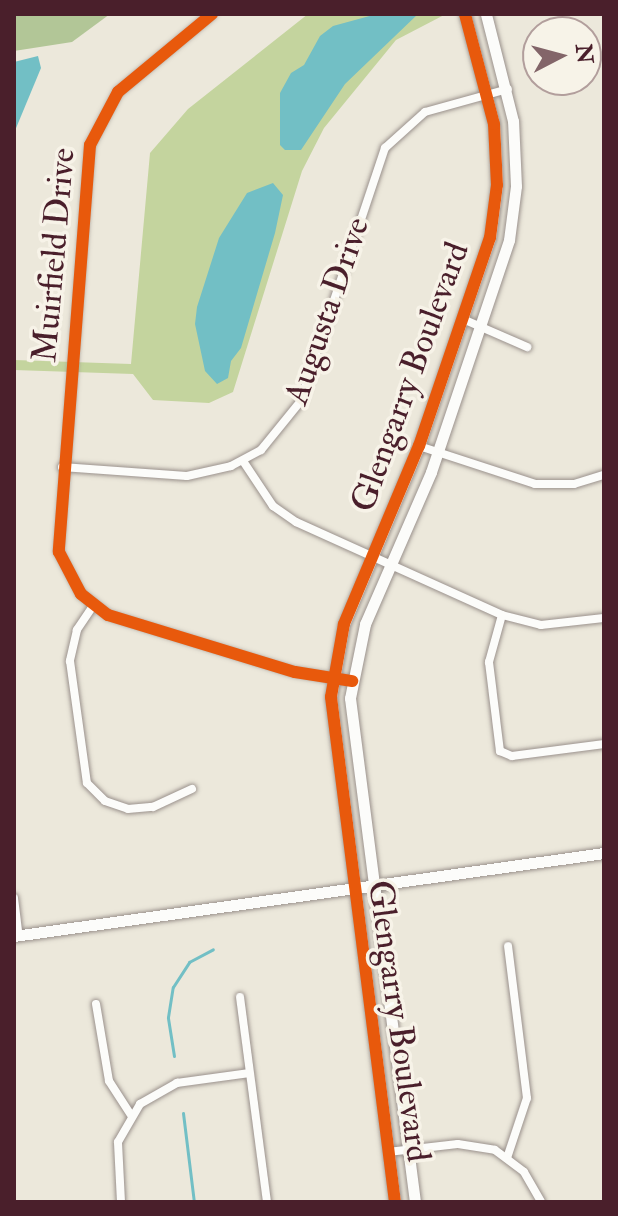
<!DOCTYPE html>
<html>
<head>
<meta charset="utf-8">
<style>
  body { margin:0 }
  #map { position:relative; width:618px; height:1216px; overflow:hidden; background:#ece8db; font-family:"IM FELL Double Pica",serif }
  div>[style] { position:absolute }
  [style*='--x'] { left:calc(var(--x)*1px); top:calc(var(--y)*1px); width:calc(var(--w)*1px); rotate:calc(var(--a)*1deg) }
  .green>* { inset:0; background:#c4d49e }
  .forest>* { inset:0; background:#b2c697 }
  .water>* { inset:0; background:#72bfc5 }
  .stream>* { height:3px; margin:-1.5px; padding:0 1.5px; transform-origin:1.5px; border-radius:1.5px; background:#72bfc5 }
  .roads { filter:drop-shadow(0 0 2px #9a918c) drop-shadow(0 0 2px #9a918c) }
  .street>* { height:8px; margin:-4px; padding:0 4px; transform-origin:4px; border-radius:4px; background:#fcfcfa }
  .secondary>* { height:11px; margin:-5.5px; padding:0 5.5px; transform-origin:5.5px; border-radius:5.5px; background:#fcfcfa }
  .cycleway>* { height:12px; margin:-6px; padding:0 6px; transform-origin:6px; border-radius:6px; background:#e8590c }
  span { translate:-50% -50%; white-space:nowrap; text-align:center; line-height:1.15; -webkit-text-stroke:7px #f7f3e8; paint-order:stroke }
  .street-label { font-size:34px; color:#4a1f2b }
  .frame { position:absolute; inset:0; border:16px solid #4a1f2b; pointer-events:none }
  .north { position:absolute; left:522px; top:16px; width:80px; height:80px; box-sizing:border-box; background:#f7f3e8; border:2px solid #b29e9c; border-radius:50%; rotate:84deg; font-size:22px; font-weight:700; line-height:32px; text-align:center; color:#4a1f2b }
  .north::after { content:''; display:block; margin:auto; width:28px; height:36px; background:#836569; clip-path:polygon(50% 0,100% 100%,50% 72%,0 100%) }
</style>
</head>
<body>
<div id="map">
  <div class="green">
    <div style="clip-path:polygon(308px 14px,446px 14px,396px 40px,324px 128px,302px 171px,233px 392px,209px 403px,153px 400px,133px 374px,14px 370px,14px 360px,131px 364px,150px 153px,188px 109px)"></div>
  </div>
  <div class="forest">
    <div style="clip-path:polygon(14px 14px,110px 14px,72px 42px,14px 51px)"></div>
  </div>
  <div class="water">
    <div style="clip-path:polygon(377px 14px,418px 14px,345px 84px,301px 150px,285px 150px,280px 145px,280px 93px,291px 73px,304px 65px,320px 36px,333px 26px)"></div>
    <div style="clip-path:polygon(38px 56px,41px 68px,14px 133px,14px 62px)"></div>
    <div style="clip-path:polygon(273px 183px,283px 195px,275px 233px,241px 348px,231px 361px,228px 378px,217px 384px,205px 371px,195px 324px,197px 307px,219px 238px,247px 193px)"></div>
  </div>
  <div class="stream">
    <div style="--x:174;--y:1056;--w:39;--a:-99"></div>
    <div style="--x:168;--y:1017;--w:30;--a:-81"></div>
    <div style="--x:173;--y:987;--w:30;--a:-57"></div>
    <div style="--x:189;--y:962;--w:27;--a:-28"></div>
    <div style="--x:183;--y:1113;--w:90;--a:83"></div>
  </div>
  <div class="roads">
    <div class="street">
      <div style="--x:212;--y:14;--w:122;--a:140.3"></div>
      <div style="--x:118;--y:92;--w:60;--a:117.8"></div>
      <div style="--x:90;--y:145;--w:408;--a:94.4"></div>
      <div style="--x:59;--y:552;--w:47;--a:62.4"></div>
      <div style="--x:81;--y:594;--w:34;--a:38"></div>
      <div style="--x:108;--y:615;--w:195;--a:17"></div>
      <div style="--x:295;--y:672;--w:58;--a:9"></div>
      <div style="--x:465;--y:320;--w:68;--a:23.5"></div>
      <div style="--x:419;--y:446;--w:122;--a:18.1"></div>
      <div style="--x:535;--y:484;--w:39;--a:0"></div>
      <div style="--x:574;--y:484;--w:31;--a:-17"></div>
      <div style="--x:243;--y:461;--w:54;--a:56.3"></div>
      <div style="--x:273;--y:506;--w:28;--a:35"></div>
      <div style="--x:296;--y:522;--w:226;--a:24.3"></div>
      <div style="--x:502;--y:615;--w:40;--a:14.4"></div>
      <div style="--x:541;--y:625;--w:63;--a:-6.3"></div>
      <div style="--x:62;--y:467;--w:125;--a:4.1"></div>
      <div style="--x:187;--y:476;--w:45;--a:-12.8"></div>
      <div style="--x:231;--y:466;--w:34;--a:-28"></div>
      <div style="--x:261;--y:450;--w:62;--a:-50.9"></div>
      <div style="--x:300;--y:402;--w:268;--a:-71.5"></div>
      <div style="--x:385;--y:148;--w:54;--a:-42"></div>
      <div style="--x:425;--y:112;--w:86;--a:-15.5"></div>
      <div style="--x:93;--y:606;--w:29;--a:124"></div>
      <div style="--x:77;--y:630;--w:32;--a:103"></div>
      <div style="--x:70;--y:661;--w:123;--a:82.1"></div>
      <div style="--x:87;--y:783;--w:25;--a:45"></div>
      <div style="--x:105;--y:801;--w:24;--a:19"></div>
      <div style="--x:128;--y:809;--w:25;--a:-5"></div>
      <div style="--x:153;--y:807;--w:43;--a:-24.8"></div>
      <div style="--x:502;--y:615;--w:49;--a:105.5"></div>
      <div style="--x:489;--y:662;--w:90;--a:83"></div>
      <div style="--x:500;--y:751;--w:13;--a:23"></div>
      <div style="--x:512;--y:756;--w:93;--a:-7.4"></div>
      <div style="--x:14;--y:898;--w:38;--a:83"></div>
      <div style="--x:240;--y:997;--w:207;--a:82.5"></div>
      <div style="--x:96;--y:1004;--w:78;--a:80.4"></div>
      <div style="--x:109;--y:1081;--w:40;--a:57.1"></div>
      <div style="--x:388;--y:1152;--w:70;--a:-6.5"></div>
      <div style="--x:458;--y:1144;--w:37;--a:9"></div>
      <div style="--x:495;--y:1150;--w:36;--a:37"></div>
      <div style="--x:524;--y:1172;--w:34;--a:60"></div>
      <div style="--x:507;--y:1158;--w:63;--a:-71.6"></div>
      <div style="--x:527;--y:1098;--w:153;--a:-97.1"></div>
      <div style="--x:121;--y:1202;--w:60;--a:-92.9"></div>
      <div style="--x:118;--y:1142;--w:44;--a:-59.9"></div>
      <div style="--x:140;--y:1104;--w:43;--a:-29.6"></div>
      <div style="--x:177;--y:1083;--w:73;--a:-7.9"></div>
    </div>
    <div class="secondary">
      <div style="--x:14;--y:936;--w:596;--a:-8.01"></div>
      <div style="--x:395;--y:1202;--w:509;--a:-97.22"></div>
      <div style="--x:331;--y:697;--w:74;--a:-79.9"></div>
      <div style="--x:344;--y:624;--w:193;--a:-67.2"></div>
      <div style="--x:419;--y:446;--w:220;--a:-71.2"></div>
      <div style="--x:490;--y:238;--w:53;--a:-82.5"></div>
      <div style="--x:497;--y:185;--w:61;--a:-92.8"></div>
      <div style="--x:494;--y:124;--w:114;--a:-104.8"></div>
      <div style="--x:415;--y:1202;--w:508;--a:-97.35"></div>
      <div style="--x:350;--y:698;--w:76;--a:-78.5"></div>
      <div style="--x:365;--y:624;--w:166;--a:-66.5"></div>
      <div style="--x:431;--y:472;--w:245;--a:-71.4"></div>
      <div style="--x:509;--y:240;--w:54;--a:-82.6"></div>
      <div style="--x:516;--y:186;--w:65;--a:-92.6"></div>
      <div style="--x:513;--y:121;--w:110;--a:-104.2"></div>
    </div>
  </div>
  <div class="cycleway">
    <div style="--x:212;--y:14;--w:122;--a:140.3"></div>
    <div style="--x:118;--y:92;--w:60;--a:117.8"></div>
    <div style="--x:90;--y:145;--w:408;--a:94.4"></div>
    <div style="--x:59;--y:552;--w:47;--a:62.4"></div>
    <div style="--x:81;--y:594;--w:34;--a:38"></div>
    <div style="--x:108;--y:615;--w:195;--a:17"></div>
    <div style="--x:295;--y:672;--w:58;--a:9"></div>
    <div style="--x:395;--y:1202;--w:509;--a:-97.22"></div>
    <div style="--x:331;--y:697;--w:74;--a:-79.9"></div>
    <div style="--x:344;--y:624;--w:193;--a:-67.2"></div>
    <div style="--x:419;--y:446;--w:220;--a:-71.2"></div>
    <div style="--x:490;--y:238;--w:53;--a:-82.5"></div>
    <div style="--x:497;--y:185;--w:61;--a:-92.8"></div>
    <div style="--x:494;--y:124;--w:114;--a:-104.8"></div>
  </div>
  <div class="street-label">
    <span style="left:54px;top:255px;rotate:-85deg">Muirfield Drive</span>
    <span style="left:327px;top:311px;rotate:-71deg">Augusta Drive</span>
    <span style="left:410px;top:377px;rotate:-70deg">Glengarry Boulevard</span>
    <span style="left:399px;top:1021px;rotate:82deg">Glengarry Boulevard</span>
  </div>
  <div class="frame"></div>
  <div class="north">N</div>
</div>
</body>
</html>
